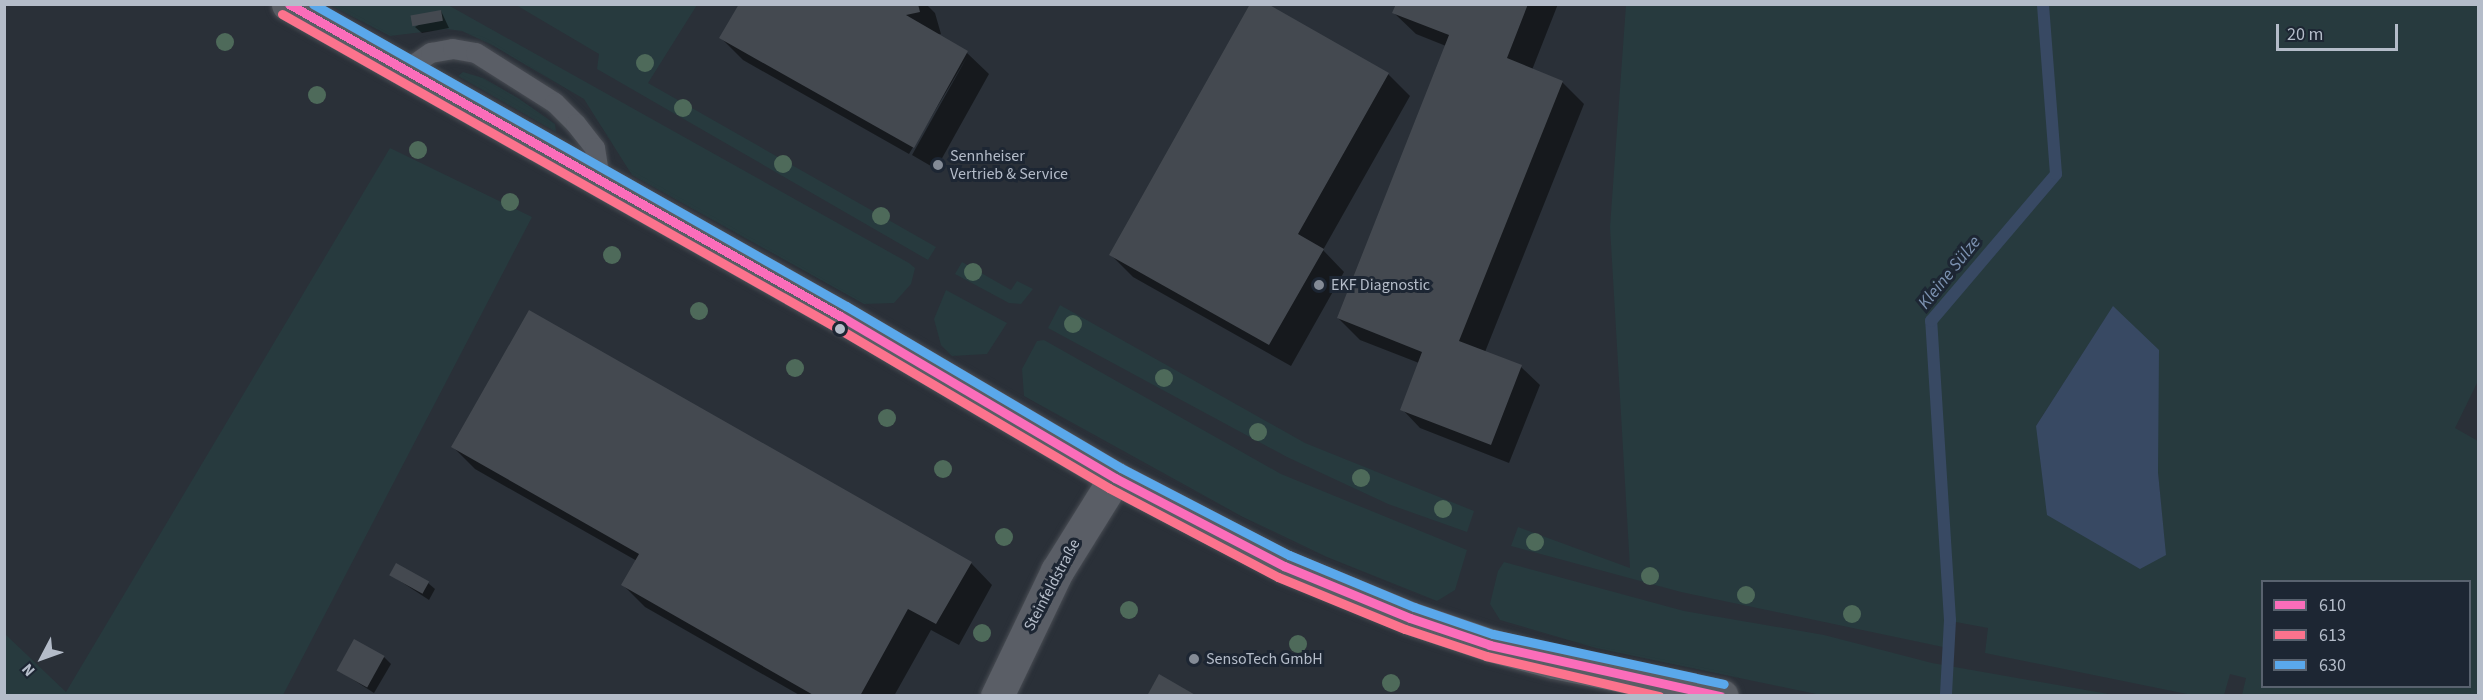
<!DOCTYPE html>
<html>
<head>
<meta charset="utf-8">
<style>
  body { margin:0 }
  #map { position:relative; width:2483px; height:700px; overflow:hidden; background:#2a3038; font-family:"Source Sans 3",sans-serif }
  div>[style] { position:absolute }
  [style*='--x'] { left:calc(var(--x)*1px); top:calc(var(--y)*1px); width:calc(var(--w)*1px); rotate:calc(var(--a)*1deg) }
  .green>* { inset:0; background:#273a3e }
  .water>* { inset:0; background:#384963 }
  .shadow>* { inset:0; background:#0007 }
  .stream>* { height:12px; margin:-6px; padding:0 6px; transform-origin:6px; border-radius:6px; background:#384963 }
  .building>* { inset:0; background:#444950; transform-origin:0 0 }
  .roads { filter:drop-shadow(0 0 2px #484c53) drop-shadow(0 0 2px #484c53) }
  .service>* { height:20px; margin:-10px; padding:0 10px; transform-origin:10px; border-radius:10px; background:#5a5e66 }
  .minor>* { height:33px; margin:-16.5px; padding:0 16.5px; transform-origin:16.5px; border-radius:16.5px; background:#5a5e66 }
  .secondary>* { height:33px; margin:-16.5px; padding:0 16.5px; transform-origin:16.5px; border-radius:16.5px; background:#595d64 }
  .bus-1>* { height:9px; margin:-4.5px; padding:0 4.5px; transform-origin:4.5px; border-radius:4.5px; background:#fb6dba }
  .bus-2>* { height:9px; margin:-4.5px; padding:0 4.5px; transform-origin:4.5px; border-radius:4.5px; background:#fc738d }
  .bus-3>* { height:9px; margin:-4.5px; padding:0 4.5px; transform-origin:4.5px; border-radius:4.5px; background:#5aa8eb }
  .trees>* { width:18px; height:18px; margin:-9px; border-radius:50%; background:#4e6a5a }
  .dots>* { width:16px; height:16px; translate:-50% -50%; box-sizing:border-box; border:3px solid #1d2633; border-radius:50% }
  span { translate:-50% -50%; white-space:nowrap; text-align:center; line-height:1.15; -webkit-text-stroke:6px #1d2633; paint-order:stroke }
  .poi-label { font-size:16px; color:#b4bcc9 }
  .left { translate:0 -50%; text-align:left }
  .street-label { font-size:16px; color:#b4bcc9 }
  .water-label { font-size:18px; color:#7c92b1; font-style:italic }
  .frame { position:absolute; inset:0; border:6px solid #b4bcc9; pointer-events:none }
  .legend { position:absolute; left:2261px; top:580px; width:210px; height:108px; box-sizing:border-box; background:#1d2633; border:2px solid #59626f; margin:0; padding:8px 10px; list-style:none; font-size:18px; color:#b4bcc9 }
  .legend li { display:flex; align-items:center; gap:12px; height:30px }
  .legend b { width:30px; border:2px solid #59626f }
  .north { position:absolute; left:12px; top:628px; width:60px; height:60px; -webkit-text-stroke:4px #1d2633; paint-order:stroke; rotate:229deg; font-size:16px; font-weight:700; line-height:24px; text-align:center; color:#b4bcc9 }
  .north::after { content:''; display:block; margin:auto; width:21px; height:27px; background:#b4bcc9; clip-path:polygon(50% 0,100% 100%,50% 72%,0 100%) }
  .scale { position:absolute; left:2276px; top:24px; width:122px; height:27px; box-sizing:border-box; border:3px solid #b4bcc9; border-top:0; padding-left:8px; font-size:18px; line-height:21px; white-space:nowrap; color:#b4bcc9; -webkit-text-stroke:4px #1d2633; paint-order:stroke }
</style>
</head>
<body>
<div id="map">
  <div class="green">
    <div style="clip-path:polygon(330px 5px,448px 5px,909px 263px,915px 268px,911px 284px,894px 303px,864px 304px,632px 175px,584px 99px,492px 45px,462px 31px,447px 29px,390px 36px)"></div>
    <div style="clip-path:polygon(516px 5px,697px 5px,648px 83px,936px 247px,928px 260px,597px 69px,599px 54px)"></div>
    <div style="clip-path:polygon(evenodd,1626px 5px,2478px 5px,2478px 381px,2455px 428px,2478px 441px,2478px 695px,2242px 695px,2246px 678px,2230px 674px,2224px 695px,2192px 695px,1985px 653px,1988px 628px,1945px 620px,1943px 647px,1681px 592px,1511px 546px,1518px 527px,1630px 568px,1610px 227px,1626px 5px,2113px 307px,2158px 472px,2165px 555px,2036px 426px,2113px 307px,1626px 5px,2262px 582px,2470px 582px,2470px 686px,2262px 686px,2262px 582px)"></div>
    <div style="clip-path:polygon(463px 72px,483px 78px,518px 98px,555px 124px,556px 132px,458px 76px)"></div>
    <div style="clip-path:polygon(390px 148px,532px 217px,283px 695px,5px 695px,5px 634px,66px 692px)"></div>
    <div style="clip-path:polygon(962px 262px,1011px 290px,1017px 281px,1033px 289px,1021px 304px,1009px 303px,955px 274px)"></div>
    <div style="clip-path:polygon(946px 290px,1007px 323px,987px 354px,952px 356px,941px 345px,934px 319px)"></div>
    <div style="clip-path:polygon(1060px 305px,1305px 443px,1474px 511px,1467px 532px,1388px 504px,1287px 457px,1048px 328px)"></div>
    <div style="clip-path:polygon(1044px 340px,1281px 474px,1467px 550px,1455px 590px,1437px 601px,1327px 557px,1243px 517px,1024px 396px,1022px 369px,1037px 341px)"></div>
    <div style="clip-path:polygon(1504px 562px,1684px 611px,1824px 635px,1932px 663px,2114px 695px,1821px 695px,1596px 648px,1500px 620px,1490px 604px,1498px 571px)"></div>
  </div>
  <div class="water">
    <div style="clip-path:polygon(2113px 306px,2159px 350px,2158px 472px,2166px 555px,2140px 569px,2047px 515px,2036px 426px)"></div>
  </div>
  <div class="shadow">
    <div style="clip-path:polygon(740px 4px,926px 4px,935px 13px,941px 34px,937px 35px,967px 53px,989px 74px,936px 169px,912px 155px,967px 57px,909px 154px,743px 60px,721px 38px)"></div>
    <div style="clip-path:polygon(1397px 4px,1558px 4px,1532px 70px,1562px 82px,1584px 104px,1485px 352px,1521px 367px,1540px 385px,1509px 463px,1420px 428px,1402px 409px,1419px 363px,1360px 340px,1338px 318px,1446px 46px,1416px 34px,1394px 13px)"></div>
    <div style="clip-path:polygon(441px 11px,449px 28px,422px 33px,415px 27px)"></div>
    <div style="clip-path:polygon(1388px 74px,1410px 96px,1323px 250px,1344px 272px,1291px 366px,1133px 277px,1111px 255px)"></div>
    <div style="clip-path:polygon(453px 447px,971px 563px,992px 585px,959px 645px,931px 630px,894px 696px,801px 696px,645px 607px,623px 585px,637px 561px,475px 469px)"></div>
    <div style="clip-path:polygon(391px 575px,428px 583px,435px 589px,429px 600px)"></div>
    <div style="clip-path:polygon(384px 657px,391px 664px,374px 693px,338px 670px)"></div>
  </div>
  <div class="stream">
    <div style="--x:1946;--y:694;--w:74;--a:-86.9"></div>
    <div style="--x:1950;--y:620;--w:300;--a:-93.6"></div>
    <div style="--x:1931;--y:321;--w:193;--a:-49.6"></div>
    <div style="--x:2056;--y:174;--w:170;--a:-94.4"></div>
  </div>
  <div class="building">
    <div style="clip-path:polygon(739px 4px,918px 4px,920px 12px,906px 15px,968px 51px,914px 148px,719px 38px)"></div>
    <div style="clip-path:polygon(1250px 4px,1268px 4px,1389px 73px,1298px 234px,1324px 249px,1269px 345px,1109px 255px)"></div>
    <div style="clip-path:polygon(1396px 4px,1528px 4px,1507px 58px,1563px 81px,1459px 341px,1522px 365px,1491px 445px,1400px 410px,1422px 352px,1337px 318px,1449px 35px,1392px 13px)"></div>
    <div style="left:441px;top:10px;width:11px;height:31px;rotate:80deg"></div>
    <div style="clip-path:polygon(529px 310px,972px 562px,936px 624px,908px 609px,860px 696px,815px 696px,621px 585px,639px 554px,451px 447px)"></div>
    <div style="left:396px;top:563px;width:38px;height:14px;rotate:29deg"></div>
    <div style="left:354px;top:639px;width:35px;height:36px;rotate:29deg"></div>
    <div style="clip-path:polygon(1159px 674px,1197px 696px,1147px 696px)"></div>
  </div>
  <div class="roads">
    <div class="service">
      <div style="--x:405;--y:71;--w:32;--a:-35"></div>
      <div style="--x:431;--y:53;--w:22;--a:-10"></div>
      <div style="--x:453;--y:49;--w:23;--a:10"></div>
      <div style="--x:476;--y:53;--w:93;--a:32.3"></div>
      <div style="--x:555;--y:103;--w:30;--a:45"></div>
      <div style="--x:576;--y:124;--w:31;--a:52"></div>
      <div style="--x:595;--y:148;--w:32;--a:81"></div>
    </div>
    <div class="minor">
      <div style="--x:997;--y:696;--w:139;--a:-64.4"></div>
      <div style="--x:1057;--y:571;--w:110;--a:-58.1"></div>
    </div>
    <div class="secondary">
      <div style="--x:288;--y:4;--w:634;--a:29.48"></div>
      <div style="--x:840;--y:316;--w:319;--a:30.5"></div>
      <div style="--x:1115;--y:478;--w:191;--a:27.5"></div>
      <div style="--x:1284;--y:566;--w:136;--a:22.4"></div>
      <div style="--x:1410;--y:618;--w:84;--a:18.6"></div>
      <div style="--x:1490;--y:645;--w:66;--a:14.9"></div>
      <div style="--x:1554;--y:662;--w:171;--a:11.4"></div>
    </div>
  </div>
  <div class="bus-1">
    <div style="--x:289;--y:4;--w:633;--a:29.52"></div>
    <div style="--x:840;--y:316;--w:319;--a:30.5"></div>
    <div style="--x:1115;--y:478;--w:191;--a:27.5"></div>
    <div style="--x:1284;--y:566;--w:136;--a:22.4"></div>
    <div style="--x:1410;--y:618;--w:84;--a:18.6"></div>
    <div style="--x:1490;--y:645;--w:236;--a:12.5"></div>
  </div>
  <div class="bus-2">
    <div style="--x:282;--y:14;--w:634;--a:29.48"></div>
    <div style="--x:834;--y:326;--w:319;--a:30.5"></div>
    <div style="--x:1109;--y:488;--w:191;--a:27.8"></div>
    <div style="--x:1278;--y:577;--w:137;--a:22.3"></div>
    <div style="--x:1405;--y:629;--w:85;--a:18.4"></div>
    <div style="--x:1486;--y:656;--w:178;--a:13"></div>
  </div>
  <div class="bus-3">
    <div style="--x:313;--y:4;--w:613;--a:29.54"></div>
    <div style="--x:846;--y:306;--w:319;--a:30.5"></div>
    <div style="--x:1121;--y:468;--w:189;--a:27.4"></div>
    <div style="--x:1289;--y:555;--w:135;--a:22.6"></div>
    <div style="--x:1414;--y:607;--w:83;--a:18.9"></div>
    <div style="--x:1493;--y:634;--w:236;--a:12.2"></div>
  </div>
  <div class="trees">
    <div style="left:225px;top:42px"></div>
    <div style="left:645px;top:63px"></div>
    <div style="left:317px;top:95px"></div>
    <div style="left:683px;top:108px"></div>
    <div style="left:418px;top:150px"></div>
    <div style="left:783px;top:164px"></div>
    <div style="left:510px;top:202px"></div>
    <div style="left:881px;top:216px"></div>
    <div style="left:612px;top:255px"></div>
    <div style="left:973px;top:272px"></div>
    <div style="left:699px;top:311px"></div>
    <div style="left:1073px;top:324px"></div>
    <div style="left:795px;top:368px"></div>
    <div style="left:1164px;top:378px"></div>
    <div style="left:887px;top:418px"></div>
    <div style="left:1258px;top:432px"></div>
    <div style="left:943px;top:469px"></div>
    <div style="left:1361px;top:478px"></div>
    <div style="left:1443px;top:509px"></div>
    <div style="left:1004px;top:537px"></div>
    <div style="left:1535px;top:542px"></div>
    <div style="left:1650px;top:576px"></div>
    <div style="left:1746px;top:595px"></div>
    <div style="left:1129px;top:610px"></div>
    <div style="left:1852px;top:614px"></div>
    <div style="left:982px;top:633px"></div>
    <div style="left:1298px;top:644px"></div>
    <div style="left:1391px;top:683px"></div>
  </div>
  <div class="dots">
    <div style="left:938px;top:165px;background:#848b96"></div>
    <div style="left:1319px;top:285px;background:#848b96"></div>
    <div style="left:840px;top:329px;background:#b4bcc9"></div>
    <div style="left:1194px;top:659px;background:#848b96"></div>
  </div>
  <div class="poi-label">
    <span class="left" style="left:950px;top:165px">Sennheiser<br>Vertrieb &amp; Service</span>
    <span class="left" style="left:1331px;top:285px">EKF Diagnostic</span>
    <span class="left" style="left:1206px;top:659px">SensoTech GmbH</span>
  </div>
  <div class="street-label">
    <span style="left:1052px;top:585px;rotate:-62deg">Steinfeldstraße</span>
  </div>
  <div class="water-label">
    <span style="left:1950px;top:273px;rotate:-51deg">Kleine Sülze</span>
  </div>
  <div class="frame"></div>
  <ul class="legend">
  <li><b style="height:8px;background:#fb6dba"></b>610</li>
  <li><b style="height:8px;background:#fc738d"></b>613</li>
  <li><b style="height:8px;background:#5aa8eb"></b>630</li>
  </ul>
  <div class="north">N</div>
  <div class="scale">20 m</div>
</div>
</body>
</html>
